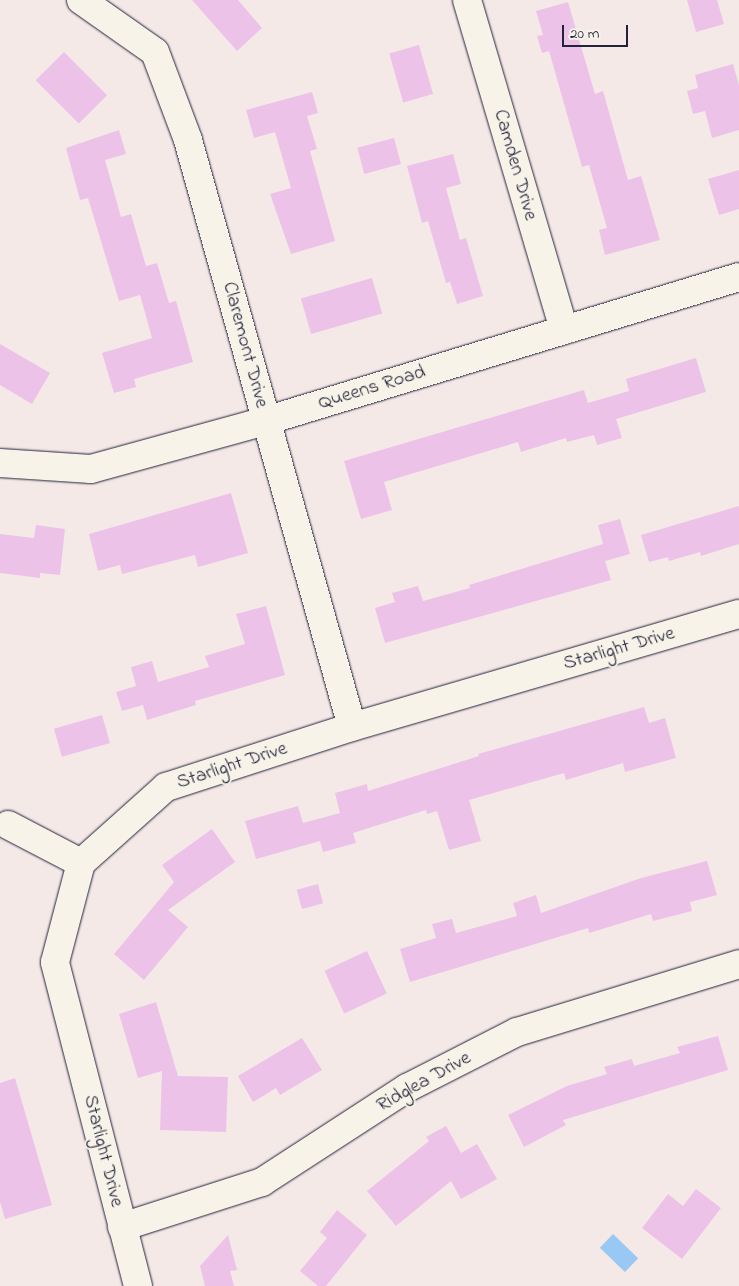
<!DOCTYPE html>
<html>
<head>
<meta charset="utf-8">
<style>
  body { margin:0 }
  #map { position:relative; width:739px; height:1286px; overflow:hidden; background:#f5e9e8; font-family:"Indie Flower",sans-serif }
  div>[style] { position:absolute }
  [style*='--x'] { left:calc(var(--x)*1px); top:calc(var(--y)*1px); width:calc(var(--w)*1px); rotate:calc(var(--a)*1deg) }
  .water>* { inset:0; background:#98c8f3; transform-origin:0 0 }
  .building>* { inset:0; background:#edc2e9; transform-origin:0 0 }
  .roads { filter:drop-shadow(0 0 1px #22223b) drop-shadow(0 0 1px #22223b) }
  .minor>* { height:28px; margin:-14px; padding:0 14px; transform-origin:14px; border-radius:14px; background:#f7f3e8 }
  span { translate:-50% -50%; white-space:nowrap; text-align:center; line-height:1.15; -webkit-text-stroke:4px #f7f3e8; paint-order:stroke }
  .street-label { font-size:20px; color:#22223b }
  .scale { position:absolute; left:562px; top:25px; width:66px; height:22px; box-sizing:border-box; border:2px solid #22223b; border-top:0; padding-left:6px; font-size:15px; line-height:18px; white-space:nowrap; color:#22223b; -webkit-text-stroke:4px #f7f3e8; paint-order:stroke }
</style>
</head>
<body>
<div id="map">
  <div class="water">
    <div style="left:613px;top:1234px;width:35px;height:19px;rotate:44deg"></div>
  </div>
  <div class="building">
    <div style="clip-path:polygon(192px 0,238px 0,262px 28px,237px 51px)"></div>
    <div style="clip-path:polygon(687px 0,717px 0,724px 24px,696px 32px)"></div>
    <div style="clip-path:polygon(568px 2px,595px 94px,603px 91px,628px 180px,641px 176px,660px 240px,605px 255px,599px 230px,607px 228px,589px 165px,582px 167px,549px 51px,542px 53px,537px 36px,543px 35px,536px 11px)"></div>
    <div style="left:419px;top:45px;width:51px;height:31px;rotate:74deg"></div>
    <div style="left:64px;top:52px;width:61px;height:40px;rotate:45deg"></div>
    <div style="clip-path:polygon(733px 64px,739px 85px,739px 130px,712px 138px,705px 111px,693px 114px,687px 91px,698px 88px,695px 75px)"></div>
    <div style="clip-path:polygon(312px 92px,318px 113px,307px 116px,317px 149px,310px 151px,335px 241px,291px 254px,270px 194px,291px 188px,275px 132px,254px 138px,246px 110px)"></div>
    <div style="clip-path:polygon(119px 130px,126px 154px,105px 160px,121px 217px,131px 214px,146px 266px,157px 263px,169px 303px,176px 301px,193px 362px,134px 379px,136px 387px,114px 393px,102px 353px,152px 338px,140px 295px,119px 301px,88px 198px,80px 200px,66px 148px)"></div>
    <div style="left:394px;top:138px;width:27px;height:38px;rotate:75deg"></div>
    <div style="clip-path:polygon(453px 154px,461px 184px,446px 188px,460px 240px,466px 238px,483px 296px,457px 304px,450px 282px,446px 283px,428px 221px,422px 223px,407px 166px)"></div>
    <div style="clip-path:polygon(739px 170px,739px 209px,719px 215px,708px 179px)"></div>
    <div style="left:372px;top:278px;width:37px;height:74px;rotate:74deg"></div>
    <div style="clip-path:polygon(0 344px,50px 373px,32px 404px,0 385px)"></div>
    <div style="clip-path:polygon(696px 358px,706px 392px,616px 419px,622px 438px,597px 445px,594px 435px,567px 442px,566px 438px,521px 452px,518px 442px,384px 482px,392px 510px,361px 519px,344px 461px,584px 390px,588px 403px,629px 391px,626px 379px)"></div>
    <div style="clip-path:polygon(231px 493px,248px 553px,198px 567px,195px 555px,122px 574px,120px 565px,98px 571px,89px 534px)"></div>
    <div style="clip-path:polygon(739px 506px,739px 544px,701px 556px,700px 552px,669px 561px,668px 557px,649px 562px,641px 535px)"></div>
    <div style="clip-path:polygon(620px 519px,630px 554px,605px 561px,611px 580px,385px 643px,375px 608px,395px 602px,392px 593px,418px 586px,423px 601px,470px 588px,469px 585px,603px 544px,598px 525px)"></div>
    <div style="clip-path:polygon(36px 525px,65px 529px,60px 575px,40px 573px,40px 578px,0 573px,0 534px,34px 538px)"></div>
    <div style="clip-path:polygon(266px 606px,285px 675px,195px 701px,196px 705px,147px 720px,143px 705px,122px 711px,116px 692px,136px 686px,131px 667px,152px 661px,158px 682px,209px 667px,205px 656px,245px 644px,236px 614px)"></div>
    <div style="clip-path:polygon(644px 707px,649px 723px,665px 718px,676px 758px,625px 772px,623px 763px,566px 780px,564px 773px,469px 800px,481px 841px,449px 850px,437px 811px,427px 814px,426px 810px,353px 833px,356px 843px,323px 852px,320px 841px,256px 859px,245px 821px,298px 806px,303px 823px,340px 813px,335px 793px,367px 784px,368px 791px,479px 756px,478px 754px)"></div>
    <div style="left:102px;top:715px;width:29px;height:50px;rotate:74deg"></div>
    <div style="clip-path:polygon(212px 829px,235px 862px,168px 910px,188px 927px,144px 980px,114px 954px,174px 882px,162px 865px)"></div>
    <div style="clip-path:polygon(707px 861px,717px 895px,690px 902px,692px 911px,653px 921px,651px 914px,589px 933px,588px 928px,410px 982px,400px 949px,436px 938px,432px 924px,452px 919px,456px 933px,517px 916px,513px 903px,536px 895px,541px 913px,641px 878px)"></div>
    <div style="left:318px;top:884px;width:20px;height:22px;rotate:75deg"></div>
    <div style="left:367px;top:951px;width:47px;height:47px;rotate:65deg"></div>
    <div style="clip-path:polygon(156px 1002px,178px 1076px,228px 1077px,226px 1132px,160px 1130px,162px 1071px,138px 1078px,119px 1014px)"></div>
    <div style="clip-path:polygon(718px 1036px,728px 1070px,563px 1120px,566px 1125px,524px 1147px,508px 1115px,567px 1086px,607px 1074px,604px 1067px,632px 1059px,634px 1066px,680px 1053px,677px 1047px)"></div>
    <div style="clip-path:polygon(302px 1038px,322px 1070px,280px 1095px,276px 1088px,253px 1102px,238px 1076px)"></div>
    <div style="clip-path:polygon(15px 1078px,52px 1205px,5px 1219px,0 1202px,0 1083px)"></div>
    <div style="clip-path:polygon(446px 1126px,461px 1153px,477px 1144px,497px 1179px,461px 1199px,451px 1181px,396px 1226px,367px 1191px,429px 1141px,426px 1137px)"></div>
    <div style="clip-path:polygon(696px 1189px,721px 1208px,682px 1259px,642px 1228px,668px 1194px,683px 1206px)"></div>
    <div style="clip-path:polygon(337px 1210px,367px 1235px,326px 1286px,318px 1286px,300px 1271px,327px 1238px,320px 1232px)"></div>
    <div style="clip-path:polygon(228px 1235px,237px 1270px,230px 1271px,234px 1286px,205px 1286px,200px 1266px)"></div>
  </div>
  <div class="roads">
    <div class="minor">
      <div style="--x:81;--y:0;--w:90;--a:35.1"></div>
      <div style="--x:155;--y:52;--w:94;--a:69.4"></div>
      <div style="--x:188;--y:140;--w:609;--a:74.39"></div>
      <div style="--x:467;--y:0;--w:344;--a:73.6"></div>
      <div style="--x:0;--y:463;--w:91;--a:3.8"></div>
      <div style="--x:91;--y:469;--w:180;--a:-15.4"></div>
      <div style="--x:265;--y:421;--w:495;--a:-16.9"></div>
      <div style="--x:8;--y:825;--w:82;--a:27.5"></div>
      <div style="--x:122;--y:1227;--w:147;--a:-17.8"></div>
      <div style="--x:262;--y:1182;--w:173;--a:-33"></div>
      <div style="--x:407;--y:1088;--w:123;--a:-27"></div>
      <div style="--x:517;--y:1032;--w:232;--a:-17"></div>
      <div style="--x:138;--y:1286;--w:334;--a:-104.4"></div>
      <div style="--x:55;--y:962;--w:102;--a:-75.3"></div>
      <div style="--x:81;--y:863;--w:114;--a:-41.8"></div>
      <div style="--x:166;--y:787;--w:195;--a:-17.9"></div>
      <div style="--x:352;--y:727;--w:403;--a:-16.3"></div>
    </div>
  </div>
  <div class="street-label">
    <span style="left:515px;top:165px;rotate:74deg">Camden Drive</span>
    <span style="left:245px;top:345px;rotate:75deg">Claremont Drive</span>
    <span style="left:372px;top:388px;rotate:-17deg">Queens Road</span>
    <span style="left:619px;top:649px;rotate:-16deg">Starlight Drive</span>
    <span style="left:232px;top:766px;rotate:-18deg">Starlight Drive</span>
    <span style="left:424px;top:1082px;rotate:-29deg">Ridglea Drive</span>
    <span style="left:103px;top:1151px;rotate:76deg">Starlight Drive</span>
  </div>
  <div class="scale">20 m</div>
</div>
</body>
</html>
